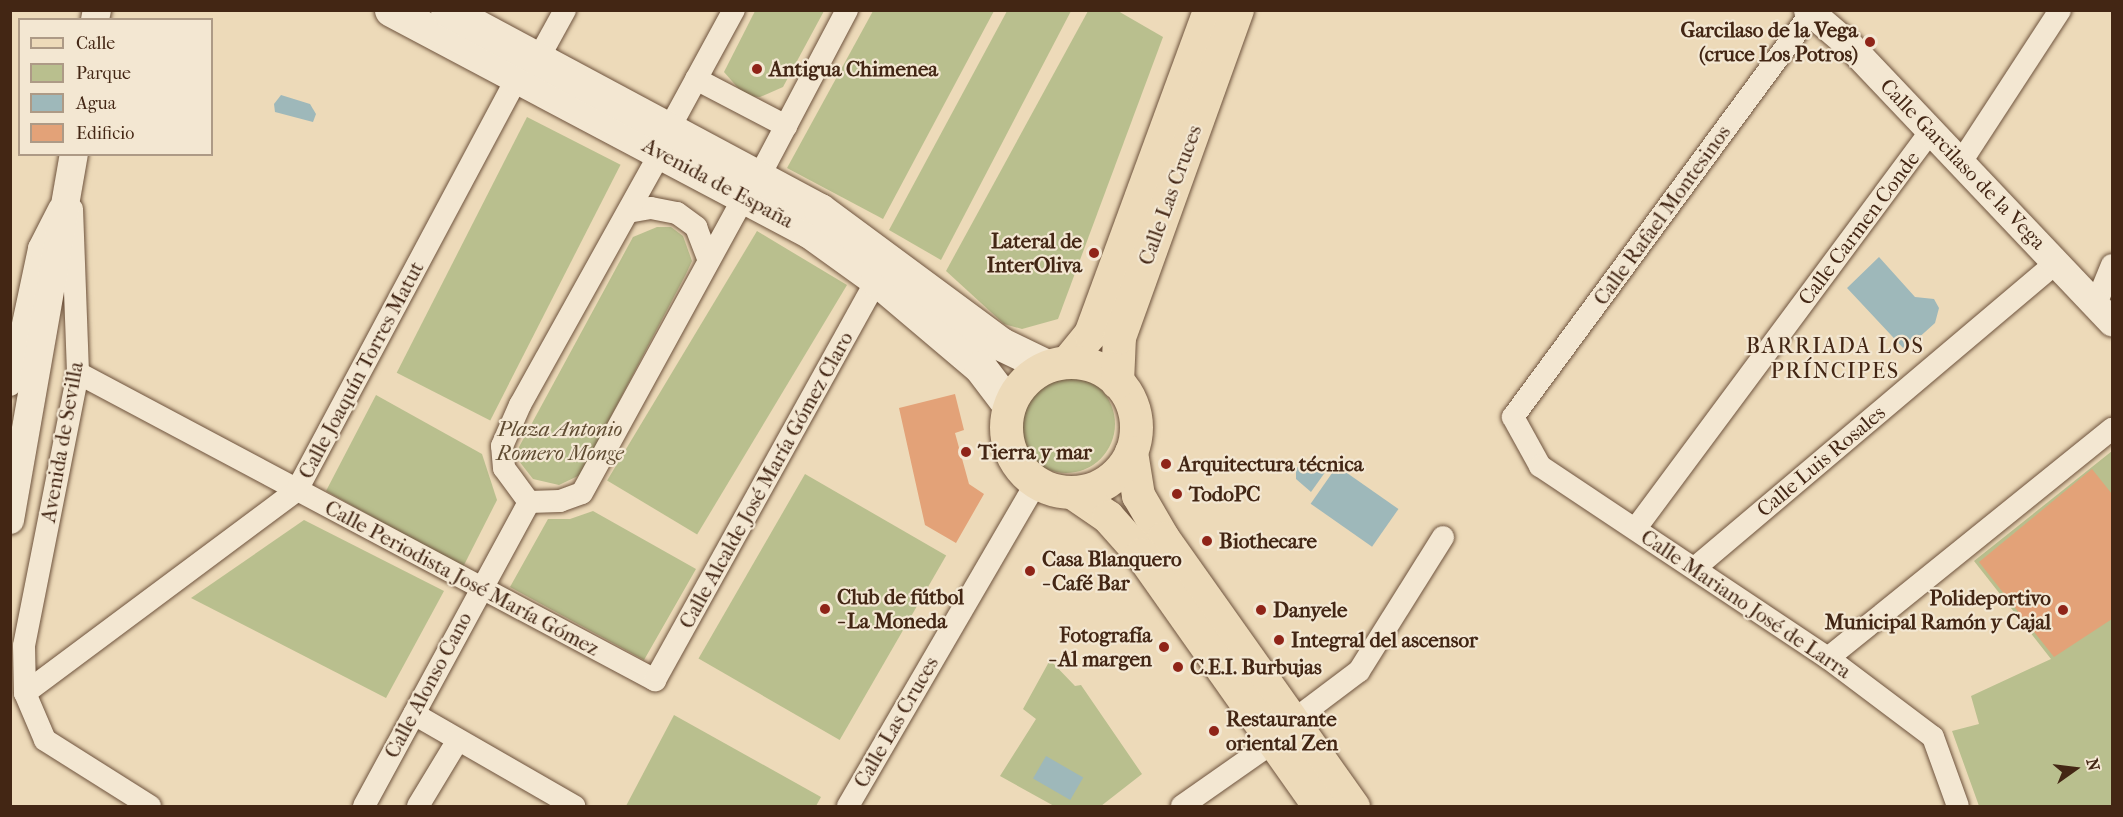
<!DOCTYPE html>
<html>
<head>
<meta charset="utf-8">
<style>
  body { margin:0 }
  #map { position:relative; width:2123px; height:817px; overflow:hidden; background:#eddab9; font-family:"IM FELL French Canon",serif }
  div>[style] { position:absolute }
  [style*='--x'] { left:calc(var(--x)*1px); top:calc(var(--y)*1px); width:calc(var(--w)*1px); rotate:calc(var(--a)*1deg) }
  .green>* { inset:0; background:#b9bf8e; transform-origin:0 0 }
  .round { border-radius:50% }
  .water>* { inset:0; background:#9eb8ba; transform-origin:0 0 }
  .building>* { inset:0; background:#e3a278 }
  .roads { filter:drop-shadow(0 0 2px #6e533d) drop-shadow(0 0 2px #6e533d) }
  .minor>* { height:22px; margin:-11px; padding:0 11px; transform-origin:11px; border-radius:11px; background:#f3e7d2 }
  .tertiary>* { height:28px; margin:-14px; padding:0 14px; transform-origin:14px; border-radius:14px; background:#f3e7d2 }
  .secondary>* { height:33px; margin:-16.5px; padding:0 16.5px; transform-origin:16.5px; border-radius:16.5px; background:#f3e7d2 }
  .primary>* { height:33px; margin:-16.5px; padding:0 16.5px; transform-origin:16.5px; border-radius:16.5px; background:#eddab9 }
  .primary>.ring { margin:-16.5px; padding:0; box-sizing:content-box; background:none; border:33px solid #eddab9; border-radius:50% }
  .dots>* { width:16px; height:16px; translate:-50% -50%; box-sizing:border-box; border:3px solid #f3e7d2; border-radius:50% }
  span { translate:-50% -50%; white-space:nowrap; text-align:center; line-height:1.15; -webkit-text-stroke:4.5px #f3e7d2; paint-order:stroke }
  .poi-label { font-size:21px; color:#432614; font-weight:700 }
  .right { translate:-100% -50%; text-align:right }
  .left { translate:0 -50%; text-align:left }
  .street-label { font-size:21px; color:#432614 }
  .park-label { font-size:21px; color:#604c32; font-style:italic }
  .neighbourhood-label { font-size:22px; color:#432614; letter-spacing:1.5px }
  .frame { position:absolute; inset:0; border:12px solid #432614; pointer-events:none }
  .legend { position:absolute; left:18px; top:18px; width:195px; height:138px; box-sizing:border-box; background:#f3e7d2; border:2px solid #ad9a86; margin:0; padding:8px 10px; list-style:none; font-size:18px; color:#432614 }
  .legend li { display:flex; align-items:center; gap:12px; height:30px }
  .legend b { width:30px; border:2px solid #ad9a86 }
  .north { position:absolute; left:2045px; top:739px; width:60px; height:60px; -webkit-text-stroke:4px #f3e7d2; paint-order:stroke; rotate:76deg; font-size:16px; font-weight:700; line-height:24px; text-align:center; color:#432614 }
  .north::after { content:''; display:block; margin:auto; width:21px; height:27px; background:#432614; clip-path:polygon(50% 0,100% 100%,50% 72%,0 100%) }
</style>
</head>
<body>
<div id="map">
  <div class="green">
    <div style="clip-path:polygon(755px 11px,824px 11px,783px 87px,760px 97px,745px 96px,724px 72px)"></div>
    <div style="clip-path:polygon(873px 11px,994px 11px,883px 219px,787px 168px)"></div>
    <div style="clip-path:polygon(1007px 11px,1071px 11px,941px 260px,889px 230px)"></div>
    <div style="clip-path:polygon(1088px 11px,1118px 11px,1163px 37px,1058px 319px,1022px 329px,1004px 324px,946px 271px)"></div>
    <div style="left:527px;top:117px;width:105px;height:287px;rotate:27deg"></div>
    <div style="clip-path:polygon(657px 227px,671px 227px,683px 236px,692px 261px,686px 274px,580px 475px,559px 485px,533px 479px,519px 461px,519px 447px,633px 237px)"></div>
    <div style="left:757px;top:231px;width:105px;height:291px;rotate:31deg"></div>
    <div class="round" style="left:1017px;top:375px;width:98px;height:98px"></div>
    <div style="clip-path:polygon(376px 395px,482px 454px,497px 500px,463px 567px,326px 491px)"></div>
    <div style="clip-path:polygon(2112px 451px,2112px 806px,1979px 806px,1952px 731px,1979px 724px,1971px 696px,2051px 659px,1974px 561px)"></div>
    <div style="left:805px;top:474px;width:163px;height:213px;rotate:30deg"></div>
    <div style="clip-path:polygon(593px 511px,696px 569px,644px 660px,510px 587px,548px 519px,570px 519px)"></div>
    <div style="clip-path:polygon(304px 520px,444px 591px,386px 698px,191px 598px)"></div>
    <div style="clip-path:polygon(1050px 660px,1075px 686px,1081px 685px,1142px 774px,1101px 806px,1054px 806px,1000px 776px,1036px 719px,1023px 709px)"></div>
    <div style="clip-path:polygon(674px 715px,821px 797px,816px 806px,626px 806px)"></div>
  </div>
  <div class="water">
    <div style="clip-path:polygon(281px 95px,310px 104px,316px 114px,313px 122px,275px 112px,274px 104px)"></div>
    <div style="clip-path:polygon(1879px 257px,1915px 297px,1934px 299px,1939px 308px,1935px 323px,1905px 350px,1847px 288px)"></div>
    <div style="clip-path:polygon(1314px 461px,1326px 471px,1311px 492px,1296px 479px,1296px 469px,1303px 462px)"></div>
    <div style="left:1337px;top:466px;width:75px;height:46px;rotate:35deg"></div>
    <div style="left:1046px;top:756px;width:43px;height:26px;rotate:30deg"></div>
  </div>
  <div class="building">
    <div style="clip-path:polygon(955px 394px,964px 430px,955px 433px,969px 484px,984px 494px,956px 543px,925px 525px,899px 408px)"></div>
    <div style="clip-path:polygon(2092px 469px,2112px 494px,2112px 619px,2054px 657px,1979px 562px)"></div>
  </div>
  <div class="roads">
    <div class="minor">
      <div style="--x:1811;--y:13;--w:502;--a:126.41"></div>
      <div style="--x:1513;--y:417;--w:56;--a:61.1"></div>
      <div style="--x:1540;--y:466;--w:346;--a:33.7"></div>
      <div style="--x:1828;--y:658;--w:131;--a:37"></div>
      <div style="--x:1933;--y:737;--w:73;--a:70.1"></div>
      <div style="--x:537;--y:61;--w:58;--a:-61.2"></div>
      <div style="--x:696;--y:79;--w:102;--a:27.6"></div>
      <div style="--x:669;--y:129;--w:136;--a:-61.4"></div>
      <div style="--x:1961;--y:162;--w:181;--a:-56.9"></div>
      <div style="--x:760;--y:175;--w:187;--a:-62.2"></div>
      <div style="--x:72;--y:209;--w:164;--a:87.9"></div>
      <div style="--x:78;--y:373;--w:278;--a:101.2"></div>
      <div style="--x:24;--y:646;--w:47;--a:88.8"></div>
      <div style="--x:25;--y:693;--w:51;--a:66.9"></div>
      <div style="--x:45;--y:740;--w:124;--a:32.2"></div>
      <div style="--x:628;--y:212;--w:23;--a:-10"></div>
      <div style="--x:651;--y:208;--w:26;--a:11"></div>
      <div style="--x:677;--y:213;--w:24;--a:36"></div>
      <div style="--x:696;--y:227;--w:36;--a:69"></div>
      <div style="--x:2096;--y:304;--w:42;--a:-67.7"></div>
      <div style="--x:78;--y:373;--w:654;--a:28.02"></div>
      <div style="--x:655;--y:680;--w:457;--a:-61"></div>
      <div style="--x:10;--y:385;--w:140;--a:-78"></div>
      <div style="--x:39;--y:248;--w:44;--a:-62.9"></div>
      <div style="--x:529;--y:502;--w:42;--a:-126.3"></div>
      <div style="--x:504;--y:468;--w:22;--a:-95"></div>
      <div style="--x:502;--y:446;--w:45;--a:-66.3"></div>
      <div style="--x:520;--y:405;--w:288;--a:-60.9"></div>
      <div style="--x:529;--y:502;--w:31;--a:-2"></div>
      <div style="--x:560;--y:501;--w:23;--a:-20"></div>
      <div style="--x:582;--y:493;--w:337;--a:-61.3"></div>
      <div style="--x:1636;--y:528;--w:496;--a:-53.4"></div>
      <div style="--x:1696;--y:567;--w:471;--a:-40.2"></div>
      <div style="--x:1828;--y:658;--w:365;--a:-38.9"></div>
      <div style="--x:25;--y:693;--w:339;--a:-36.7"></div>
      <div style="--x:297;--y:490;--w:467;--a:-61.9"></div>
      <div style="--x:414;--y:714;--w:185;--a:29.9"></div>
      <div style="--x:1290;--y:723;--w:86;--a:-37"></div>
      <div style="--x:1359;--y:671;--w:158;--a:-57.9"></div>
      <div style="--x:364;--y:806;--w:346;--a:-61.5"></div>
      <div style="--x:418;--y:806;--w:77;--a:-58.8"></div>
      <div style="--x:848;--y:806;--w:374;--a:-59.8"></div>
      <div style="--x:1182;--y:806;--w:110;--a:-35"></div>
    </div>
    <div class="tertiary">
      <div style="--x:1808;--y:10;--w:55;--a:40.6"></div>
      <div style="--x:1850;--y:46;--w:381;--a:46.5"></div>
      <div style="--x:95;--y:20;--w:10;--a:-79"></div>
      <div style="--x:10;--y:520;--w:372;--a:-80.1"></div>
    </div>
    <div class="secondary">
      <div style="--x:391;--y:10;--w:473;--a:27.9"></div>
      <div style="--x:809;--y:231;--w:84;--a:35.8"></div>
      <div style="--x:877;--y:280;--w:135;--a:40.2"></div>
      <div style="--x:980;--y:367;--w:48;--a:52.7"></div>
      <div style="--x:447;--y:10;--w:423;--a:28.2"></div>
      <div style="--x:820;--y:210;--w:225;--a:36.5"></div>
      <div style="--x:1001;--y:344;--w:51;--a:25.6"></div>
    </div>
    <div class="primary">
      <div style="--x:1067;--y:362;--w:36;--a:-51"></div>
      <div style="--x:1090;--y:334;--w:345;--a:-69.8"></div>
      <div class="ring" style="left:1006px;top:362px;width:97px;height:97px"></div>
      <div style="--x:1117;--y:382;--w:45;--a:-87.5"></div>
      <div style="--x:1119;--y:337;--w:348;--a:-70.2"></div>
      <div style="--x:1131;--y:452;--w:44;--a:80.8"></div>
      <div style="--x:1138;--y:495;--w:50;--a:59.8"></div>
      <div style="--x:1163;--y:538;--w:329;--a:54.7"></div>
      <div style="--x:1073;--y:493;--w:42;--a:34.4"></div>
      <div style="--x:1108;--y:517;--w:50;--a:48.3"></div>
      <div style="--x:1141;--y:554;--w:309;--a:54.8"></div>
    </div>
  </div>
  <div class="dots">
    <div style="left:1870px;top:42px;background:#8f2418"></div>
    <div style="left:757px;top:69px;background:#8f2418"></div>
    <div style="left:1094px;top:253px;background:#8f2418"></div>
    <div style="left:966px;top:452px;background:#8f2418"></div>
    <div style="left:1166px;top:464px;background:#8f2418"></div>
    <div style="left:1177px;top:494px;background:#8f2418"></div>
    <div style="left:1207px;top:541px;background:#8f2418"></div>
    <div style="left:1030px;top:571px;background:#8f2418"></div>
    <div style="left:825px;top:609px;background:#8f2418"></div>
    <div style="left:1261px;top:610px;background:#8f2418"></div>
    <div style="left:2063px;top:610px;background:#8f2418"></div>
    <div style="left:1279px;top:640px;background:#8f2418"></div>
    <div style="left:1164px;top:647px;background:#8f2418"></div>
    <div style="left:1178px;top:667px;background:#8f2418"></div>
    <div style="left:1214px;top:731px;background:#8f2418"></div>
  </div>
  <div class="poi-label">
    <span class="right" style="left:1858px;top:42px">Garcilaso de la Vega<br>(cruce Los Potros)</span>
    <span class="left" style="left:769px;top:69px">Antigua Chimenea</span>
    <span class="right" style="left:1082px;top:253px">Lateral de<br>InterOliva</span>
    <span class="left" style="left:978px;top:452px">Tierra y mar</span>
    <span class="left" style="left:1178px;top:464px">Arquitectura técnica</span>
    <span class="left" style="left:1189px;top:494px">TodoPC</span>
    <span class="left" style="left:1219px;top:541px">Biothecare</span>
    <span class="left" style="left:1042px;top:571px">Casa Blanquero<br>- Café Bar</span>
    <span class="left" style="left:837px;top:609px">Club de fútbol<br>- La Moneda</span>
    <span class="right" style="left:2051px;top:610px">Polideportivo<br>Municipal Ramón y Cajal</span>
    <span class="left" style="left:1273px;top:610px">Danyele</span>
    <span class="right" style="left:1152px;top:647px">Fotografía<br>- Al margen</span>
    <span class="left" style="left:1291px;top:640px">Integral del ascensor</span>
    <span class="left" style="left:1190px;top:667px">C.E.I. Burbujas</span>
    <span class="left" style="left:1226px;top:731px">Restaurante<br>oriental Zen</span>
  </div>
  <div class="street-label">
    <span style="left:1963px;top:164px;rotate:46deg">Calle Garcilaso de la Vega</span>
    <span style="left:718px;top:183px;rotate:28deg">Avenida de España</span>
    <span style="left:1170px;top:195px;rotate:-70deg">Calle Las Cruces</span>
    <span style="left:1662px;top:215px;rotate:-54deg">Calle Rafael Montesinos</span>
    <span style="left:1859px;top:228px;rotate:-53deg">Calle Carmen Conde</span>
    <span style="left:361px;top:370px;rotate:-62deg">Calle Joaquín Torres Matut</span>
    <span style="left:62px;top:442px;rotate:-80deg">Avenida de Sevilla</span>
    <span style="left:1821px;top:461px;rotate:-40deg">Calle Luis Rosales</span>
    <span style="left:766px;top:480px;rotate:-61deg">Calle Alcalde José María Gómez Claro</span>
    <span style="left:462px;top:578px;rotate:28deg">Calle Periodista José María Gómez</span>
    <span style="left:1746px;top:604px;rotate:34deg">Calle Mariano José de Larra</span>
    <span style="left:428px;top:685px;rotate:-62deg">Calle Alonso Cano</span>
    <span style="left:896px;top:722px;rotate:-60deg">Calle Las Cruces</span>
  </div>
  <div class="park-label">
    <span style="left:560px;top:441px">Plaza Antonio<br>Romero Monge</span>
  </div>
  <div class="neighbourhood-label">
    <span style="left:1835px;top:359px">BARRIADA LOS<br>PRÍNCIPES</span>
  </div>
  <div class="frame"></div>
  <ul class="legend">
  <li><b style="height:8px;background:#eddab9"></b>Calle</li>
  <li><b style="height:16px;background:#b9bf8e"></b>Parque</li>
  <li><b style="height:16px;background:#9eb8ba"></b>Agua</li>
  <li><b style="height:16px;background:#e3a278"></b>Edificio</li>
  </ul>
  <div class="north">N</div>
</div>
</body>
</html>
